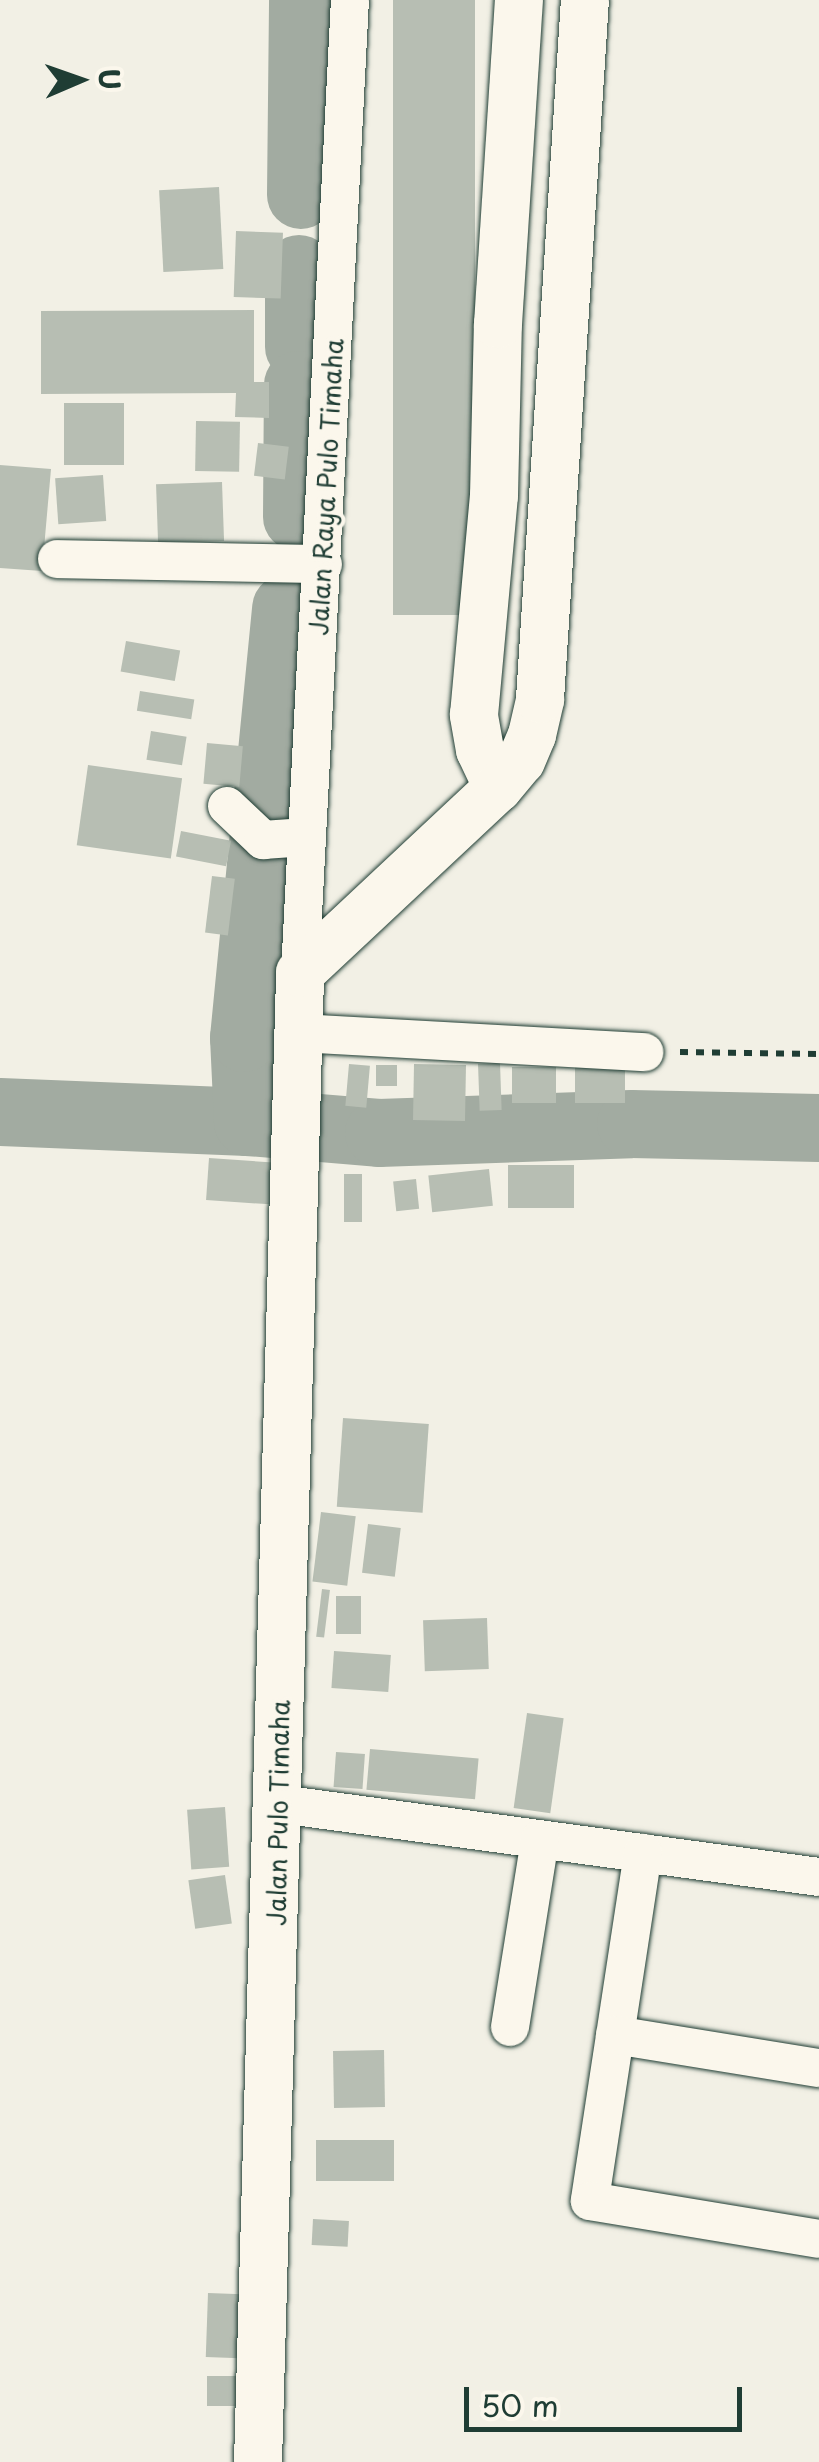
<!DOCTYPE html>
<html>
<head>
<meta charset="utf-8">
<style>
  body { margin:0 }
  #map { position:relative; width:819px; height:2462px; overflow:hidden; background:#f2f0e5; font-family:"Playpen Sans",sans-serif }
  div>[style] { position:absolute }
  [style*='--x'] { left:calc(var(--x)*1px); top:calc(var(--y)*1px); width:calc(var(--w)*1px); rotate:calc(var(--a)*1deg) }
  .river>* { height:68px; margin:-34px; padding:0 34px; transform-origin:34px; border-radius:34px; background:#a2aba1 }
  .building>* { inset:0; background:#b7beb3; transform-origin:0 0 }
  .path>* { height:6px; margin-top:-3px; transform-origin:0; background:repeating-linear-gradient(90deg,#1f3d34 0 8px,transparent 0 16px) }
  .roads { filter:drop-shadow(0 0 2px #1f3d34) drop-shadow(0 0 2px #1f3d34) }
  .minor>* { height:38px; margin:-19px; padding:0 19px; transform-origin:19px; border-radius:19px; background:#fbf7ec }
  .tertiary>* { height:48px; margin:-24px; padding:0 24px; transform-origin:24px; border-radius:24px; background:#fbf7ec }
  span { translate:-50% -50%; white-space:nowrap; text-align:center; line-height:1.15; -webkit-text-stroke:8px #fbf7ec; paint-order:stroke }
  .street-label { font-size:25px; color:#1f3d34 }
  .north { position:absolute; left:30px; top:30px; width:100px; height:100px; -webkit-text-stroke:8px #fbf7ec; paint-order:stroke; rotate:88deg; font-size:28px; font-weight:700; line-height:40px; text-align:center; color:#1f3d34 }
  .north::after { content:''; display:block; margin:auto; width:35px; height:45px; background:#1f3d34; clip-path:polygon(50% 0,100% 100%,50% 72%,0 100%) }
  .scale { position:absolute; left:464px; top:2387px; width:278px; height:45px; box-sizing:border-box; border:5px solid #1f3d34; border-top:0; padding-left:12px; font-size:30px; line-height:35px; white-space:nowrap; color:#1f3d34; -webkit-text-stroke:8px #fbf7ec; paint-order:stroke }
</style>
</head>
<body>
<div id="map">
  <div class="river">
    <div style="--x:301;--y:195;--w:195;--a:-89.4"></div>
    <div style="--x:299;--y:347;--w:78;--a:-90"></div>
    <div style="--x:297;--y:517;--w:132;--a:-89.6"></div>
    <div style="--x:0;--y:1112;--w:248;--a:2.3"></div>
    <div style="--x:248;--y:1122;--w:131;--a:4.8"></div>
    <div style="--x:379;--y:1133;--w:252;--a:-2"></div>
    <div style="--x:631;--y:1124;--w:188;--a:1.2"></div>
    <div style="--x:248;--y:1122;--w:84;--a:-92.7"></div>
    <div style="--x:244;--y:1038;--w:432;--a:-84.4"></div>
  </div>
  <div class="building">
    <div style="left:393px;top:0;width:82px;height:615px"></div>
    <div style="left:219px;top:187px;width:82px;height:60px;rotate:87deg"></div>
    <div style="left:236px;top:231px;width:47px;height:66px;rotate:2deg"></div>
    <div style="clip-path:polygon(254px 310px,254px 382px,269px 382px,269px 418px,235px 417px,236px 393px,41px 394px,41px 311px)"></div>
    <div style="left:124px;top:403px;width:62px;height:60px;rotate:90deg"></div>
    <div style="left:196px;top:421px;width:44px;height:50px;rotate:1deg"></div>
    <div style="left:258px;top:443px;width:31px;height:33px;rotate:7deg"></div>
    <div style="clip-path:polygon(0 465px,51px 469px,42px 571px,0 568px)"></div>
    <div style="left:103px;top:475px;width:46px;height:48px;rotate:86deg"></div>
    <div style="left:222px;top:482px;width:59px;height:66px;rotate:88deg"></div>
    <div style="left:126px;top:641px;width:55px;height:31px;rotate:10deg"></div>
    <div style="left:140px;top:691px;width:55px;height:20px;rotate:9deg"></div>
    <div style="left:151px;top:731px;width:36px;height:29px;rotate:9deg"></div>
    <div style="left:207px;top:743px;width:36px;height:41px;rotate:5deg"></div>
    <div style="left:88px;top:765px;width:95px;height:81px;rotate:8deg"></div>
    <div style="left:181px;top:831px;width:51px;height:26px;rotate:11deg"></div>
    <div style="left:212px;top:876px;width:23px;height:57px;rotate:7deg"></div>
    <div style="left:500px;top:1063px;width:47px;height:22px;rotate:88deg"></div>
    <div style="left:349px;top:1064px;width:21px;height:42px;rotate:5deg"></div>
    <div style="left:414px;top:1064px;width:52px;height:56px;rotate:1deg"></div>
    <div style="left:575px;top:1064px;width:50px;height:39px"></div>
    <div style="left:376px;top:1065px;width:21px;height:21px"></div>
    <div style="left:512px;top:1067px;width:44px;height:36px"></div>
    <div style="left:209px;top:1158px;width:64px;height:42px;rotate:4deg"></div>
    <div style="left:508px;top:1165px;width:66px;height:43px"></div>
    <div style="left:489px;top:1169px;width:37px;height:61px;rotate:84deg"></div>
    <div style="left:344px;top:1174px;width:18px;height:48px"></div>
    <div style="left:416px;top:1179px;width:30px;height:23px;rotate:84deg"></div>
    <div style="left:343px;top:1418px;width:86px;height:89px;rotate:4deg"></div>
    <div style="left:321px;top:1512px;width:35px;height:70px;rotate:7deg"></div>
    <div style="left:368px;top:1524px;width:33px;height:49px;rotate:7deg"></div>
    <div style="left:322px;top:1589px;width:8px;height:48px;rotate:7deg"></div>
    <div style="left:336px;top:1596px;width:25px;height:38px"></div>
    <div style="left:487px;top:1618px;width:51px;height:64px;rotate:88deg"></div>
    <div style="left:334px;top:1651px;width:57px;height:37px;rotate:4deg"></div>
    <div style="left:527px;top:1713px;width:37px;height:96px;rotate:8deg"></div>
    <div style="left:370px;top:1749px;width:109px;height:41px;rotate:5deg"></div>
    <div style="left:336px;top:1752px;width:29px;height:35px;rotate:4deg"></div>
    <div style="left:225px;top:1807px;width:60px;height:38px;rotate:86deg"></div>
    <div style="left:225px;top:1875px;width:49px;height:37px;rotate:82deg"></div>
    <div style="left:384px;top:2050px;width:57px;height:51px;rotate:89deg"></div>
    <div style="left:394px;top:2140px;width:41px;height:78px;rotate:90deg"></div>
    <div style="left:313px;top:2219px;width:36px;height:26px;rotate:3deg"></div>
    <div style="left:208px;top:2293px;width:34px;height:64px;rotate:2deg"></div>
    <div style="left:238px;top:2376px;width:30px;height:31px;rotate:90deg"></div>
  </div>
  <div class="path">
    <div style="--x:680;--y:1052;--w:139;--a:0.8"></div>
  </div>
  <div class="roads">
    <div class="minor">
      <div style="--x:57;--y:559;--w:266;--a:1.1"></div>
      <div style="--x:227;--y:806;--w:50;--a:43.4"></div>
      <div style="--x:263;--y:840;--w:43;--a:-4"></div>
      <div style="--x:300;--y:973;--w:974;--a:-87.06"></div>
      <div style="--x:300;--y:1033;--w:345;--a:3.2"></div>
      <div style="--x:280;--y:1804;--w:544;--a:7.71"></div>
      <div style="--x:643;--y:1853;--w:352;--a:98.7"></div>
      <div style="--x:590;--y:2201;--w:232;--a:9.4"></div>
      <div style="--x:510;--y:2027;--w:190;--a:-80.9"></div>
      <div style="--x:615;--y:2035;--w:207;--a:9.2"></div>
    </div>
    <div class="tertiary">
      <div style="--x:498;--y:788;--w:42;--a:-115.3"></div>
      <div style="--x:480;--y:750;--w:36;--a:-100"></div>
      <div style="--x:474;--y:715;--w:220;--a:-84.8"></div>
      <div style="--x:494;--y:496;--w:172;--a:-88.7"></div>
      <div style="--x:498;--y:324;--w:325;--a:-86.3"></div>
      <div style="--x:258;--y:2462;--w:1490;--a:-88.38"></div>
      <div style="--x:300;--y:973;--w:271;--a:-43.1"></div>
      <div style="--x:498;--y:788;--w:35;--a:-50"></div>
      <div style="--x:521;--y:761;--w:28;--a:-67"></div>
      <div style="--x:532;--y:735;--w:37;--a:-77"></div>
      <div style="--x:540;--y:699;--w:700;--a:-86.32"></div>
    </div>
  </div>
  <div class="street-label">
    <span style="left:326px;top:487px;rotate:-87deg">Jalan Raya Pulo Timaha</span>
    <span style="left:278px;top:1813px;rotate:-89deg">Jalan Pulo Timaha</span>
  </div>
  <div class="north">U</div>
  <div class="scale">50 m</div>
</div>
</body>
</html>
